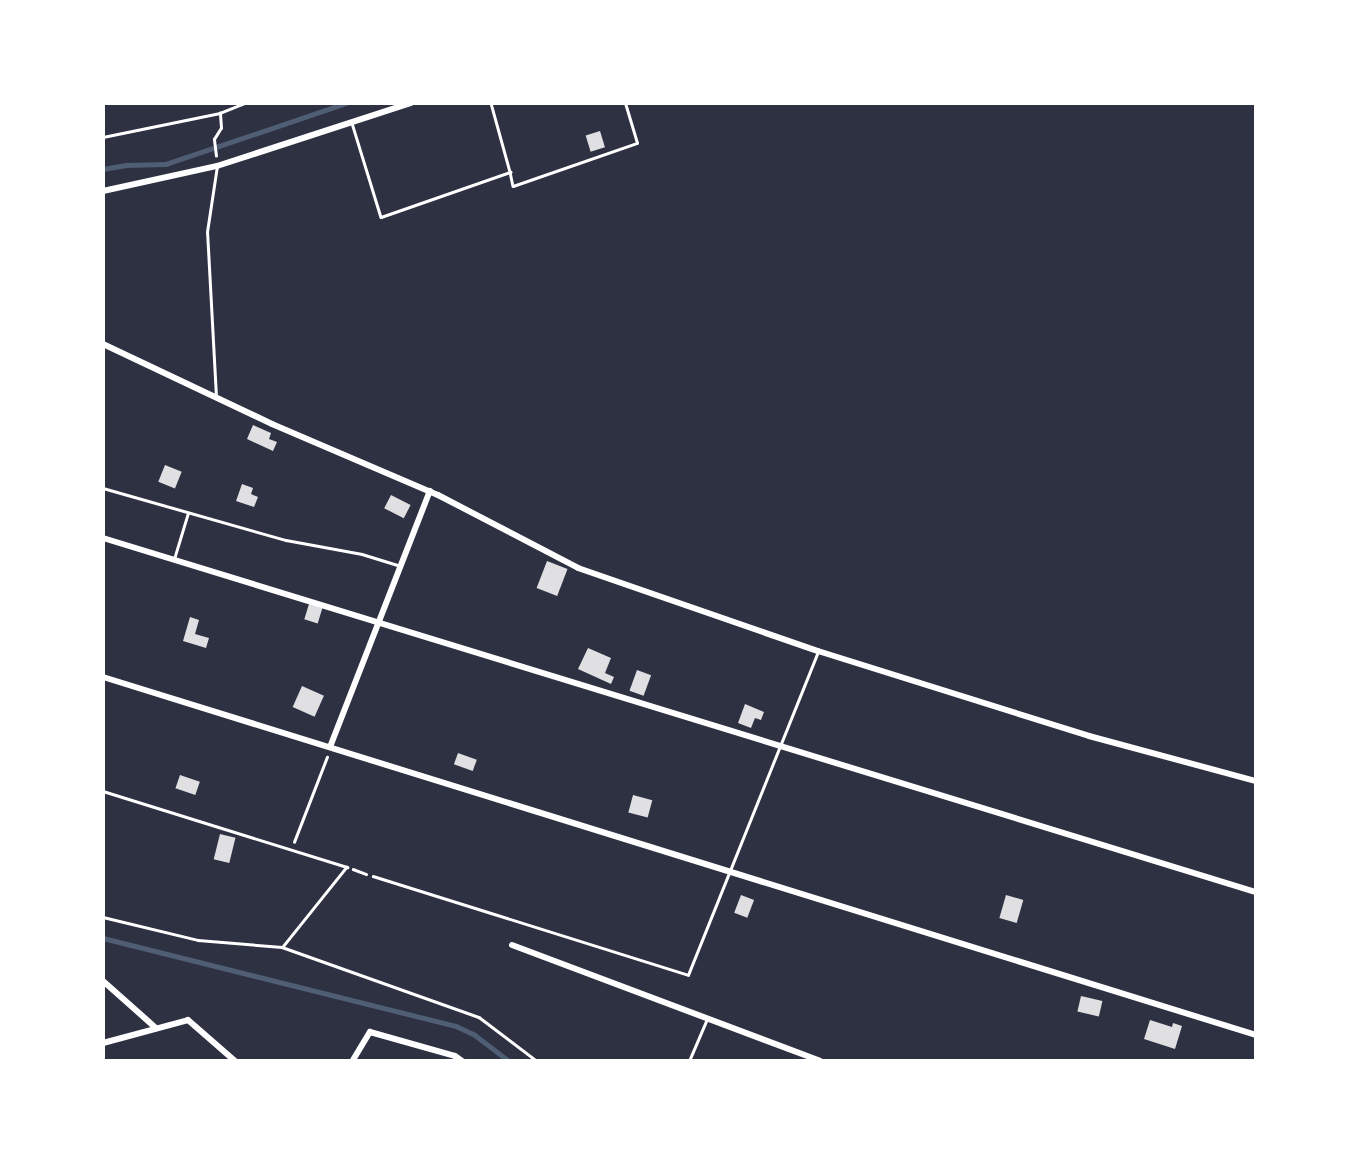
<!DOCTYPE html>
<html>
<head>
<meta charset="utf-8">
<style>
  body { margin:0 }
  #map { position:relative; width:1359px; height:1164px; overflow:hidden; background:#2d3142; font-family:"Fira Sans",sans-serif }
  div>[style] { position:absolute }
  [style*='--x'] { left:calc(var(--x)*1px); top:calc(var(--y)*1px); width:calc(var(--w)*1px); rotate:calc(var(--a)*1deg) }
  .stream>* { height:4.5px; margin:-2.25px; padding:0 2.25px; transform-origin:2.25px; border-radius:2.25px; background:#4f5d75 }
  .building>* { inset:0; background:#e0e0e3; transform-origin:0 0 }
  .path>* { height:2.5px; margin:-1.25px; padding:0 1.25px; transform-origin:1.25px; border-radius:1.25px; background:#fff }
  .service>* { height:2.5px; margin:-1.25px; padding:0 1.25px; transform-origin:1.25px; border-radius:1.25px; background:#fff }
  .minor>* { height:6px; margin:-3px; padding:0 3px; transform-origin:3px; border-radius:3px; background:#fff }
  span { translate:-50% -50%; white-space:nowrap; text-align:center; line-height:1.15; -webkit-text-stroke:5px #fff; paint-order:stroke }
  .frame { position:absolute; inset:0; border:105px solid #fff; pointer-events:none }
</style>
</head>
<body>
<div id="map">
  <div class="stream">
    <div style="--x:103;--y:169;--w:23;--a:-10"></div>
    <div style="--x:126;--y:165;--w:40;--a:-1.4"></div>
    <div style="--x:166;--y:164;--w:190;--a:-18.7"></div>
    <div style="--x:103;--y:938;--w:364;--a:14"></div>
    <div style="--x:456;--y:1026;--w:21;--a:25"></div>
    <div style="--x:475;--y:1035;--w:43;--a:37.4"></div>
  </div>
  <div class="building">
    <div style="left:600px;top:131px;width:17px;height:15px;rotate:73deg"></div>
    <div style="clip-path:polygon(253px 425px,271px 433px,269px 439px,277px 442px,273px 451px,247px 439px)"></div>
    <div style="left:165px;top:465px;width:18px;height:18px;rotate:22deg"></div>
    <div style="clip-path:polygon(242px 484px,253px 488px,251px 494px,258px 497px,254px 507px,236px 501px)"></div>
    <div style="left:391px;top:495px;width:22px;height:15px;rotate:27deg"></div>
    <div style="left:547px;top:561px;width:22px;height:29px;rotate:21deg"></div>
    <div style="left:309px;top:604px;width:14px;height:16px;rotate:17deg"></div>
    <div style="clip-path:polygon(190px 617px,199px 620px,195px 634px,209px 638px,206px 648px,183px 641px)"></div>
    <div style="clip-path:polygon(588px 648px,611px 658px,605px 673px,614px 677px,611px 684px,578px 669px)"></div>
    <div style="left:637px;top:670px;width:15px;height:22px;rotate:20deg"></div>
    <div style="left:302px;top:686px;width:24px;height:23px;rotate:24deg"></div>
    <div style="clip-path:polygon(745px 704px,764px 712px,761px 720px,755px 718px,751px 728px,738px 723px)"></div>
    <div style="left:458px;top:753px;width:20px;height:12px;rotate:20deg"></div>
    <div style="left:180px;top:775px;width:21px;height:14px;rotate:19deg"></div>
    <div style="left:633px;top:795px;width:20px;height:18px;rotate:15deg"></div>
    <div style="left:220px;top:834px;width:16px;height:26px;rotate:14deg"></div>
    <div style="left:741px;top:895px;width:14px;height:19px;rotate:21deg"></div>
    <div style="left:1006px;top:895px;width:18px;height:24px;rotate:16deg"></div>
    <div style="left:1081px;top:996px;width:22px;height:16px;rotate:13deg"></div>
    <div style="clip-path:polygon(1150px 1020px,1172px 1027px,1173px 1023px,1182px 1026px,1175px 1049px,1144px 1039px)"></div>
  </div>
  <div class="path">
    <div style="--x:103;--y:137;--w:119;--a:-11.6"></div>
    <div style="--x:220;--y:113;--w:27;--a:-22"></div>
    <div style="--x:216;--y:156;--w:17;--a:-97"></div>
    <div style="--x:214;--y:139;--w:13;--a:-58"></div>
    <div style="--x:221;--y:128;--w:15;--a:-94"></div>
    <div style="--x:294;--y:842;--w:91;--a:-68.8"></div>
    <div style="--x:353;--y:869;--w:14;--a:21"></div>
  </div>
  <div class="service">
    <div style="--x:491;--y:103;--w:72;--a:74.6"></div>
    <div style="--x:352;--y:123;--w:98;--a:72.9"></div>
    <div style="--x:381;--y:217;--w:137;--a:-19.2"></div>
    <div style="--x:510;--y:172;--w:14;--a:78"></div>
    <div style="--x:513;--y:186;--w:131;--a:-19.1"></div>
    <div style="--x:637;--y:143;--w:42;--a:-106.7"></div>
    <div style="--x:216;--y:397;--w:165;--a:-93.1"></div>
    <div style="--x:207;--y:232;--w:67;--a:-81.4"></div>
    <div style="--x:103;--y:488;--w:190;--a:15.9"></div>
    <div style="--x:286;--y:540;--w:77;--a:10.4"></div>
    <div style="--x:362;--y:554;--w:41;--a:17.1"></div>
    <div style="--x:174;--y:559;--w:48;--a:-73.1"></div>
    <div style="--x:103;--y:791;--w:256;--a:17.3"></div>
    <div style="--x:347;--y:867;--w:102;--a:128.7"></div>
    <div style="--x:373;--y:876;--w:330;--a:17.4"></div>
    <div style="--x:688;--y:975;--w:346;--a:-68.1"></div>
    <div style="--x:103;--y:917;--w:98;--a:13.6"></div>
    <div style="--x:198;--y:940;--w:84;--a:4.8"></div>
    <div style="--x:282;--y:947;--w:209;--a:19.6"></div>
    <div style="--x:479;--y:1017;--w:73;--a:37.2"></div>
    <div style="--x:689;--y:1061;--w:46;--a:-66.8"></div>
  </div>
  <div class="minor">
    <div style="--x:103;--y:191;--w:117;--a:-12.4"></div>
    <div style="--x:217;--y:166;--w:204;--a:-18"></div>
    <div style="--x:103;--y:344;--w:187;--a:25.3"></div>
    <div style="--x:272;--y:424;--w:181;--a:23.2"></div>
    <div style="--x:438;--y:495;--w:158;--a:27.5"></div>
    <div style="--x:578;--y:568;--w:254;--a:19.1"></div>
    <div style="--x:818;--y:651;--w:284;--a:17.4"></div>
    <div style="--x:1089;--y:736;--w:173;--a:15.1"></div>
    <div style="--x:103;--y:538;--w:1206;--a:17.07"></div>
    <div style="--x:103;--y:677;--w:1207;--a:17.25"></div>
    <div style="--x:330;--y:747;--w:275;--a:-68.7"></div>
    <div style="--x:512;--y:945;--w:329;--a:20.6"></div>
    <div style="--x:103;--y:981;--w:71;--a:41.6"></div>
    <div style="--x:103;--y:1043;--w:88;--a:-15.1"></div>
    <div style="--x:188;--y:1020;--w:62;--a:41.1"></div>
    <div style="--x:353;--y:1060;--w:33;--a:-59"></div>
    <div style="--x:370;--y:1032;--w:88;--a:15.8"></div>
    <div style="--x:455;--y:1056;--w:9;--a:36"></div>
  </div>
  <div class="frame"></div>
</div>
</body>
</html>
